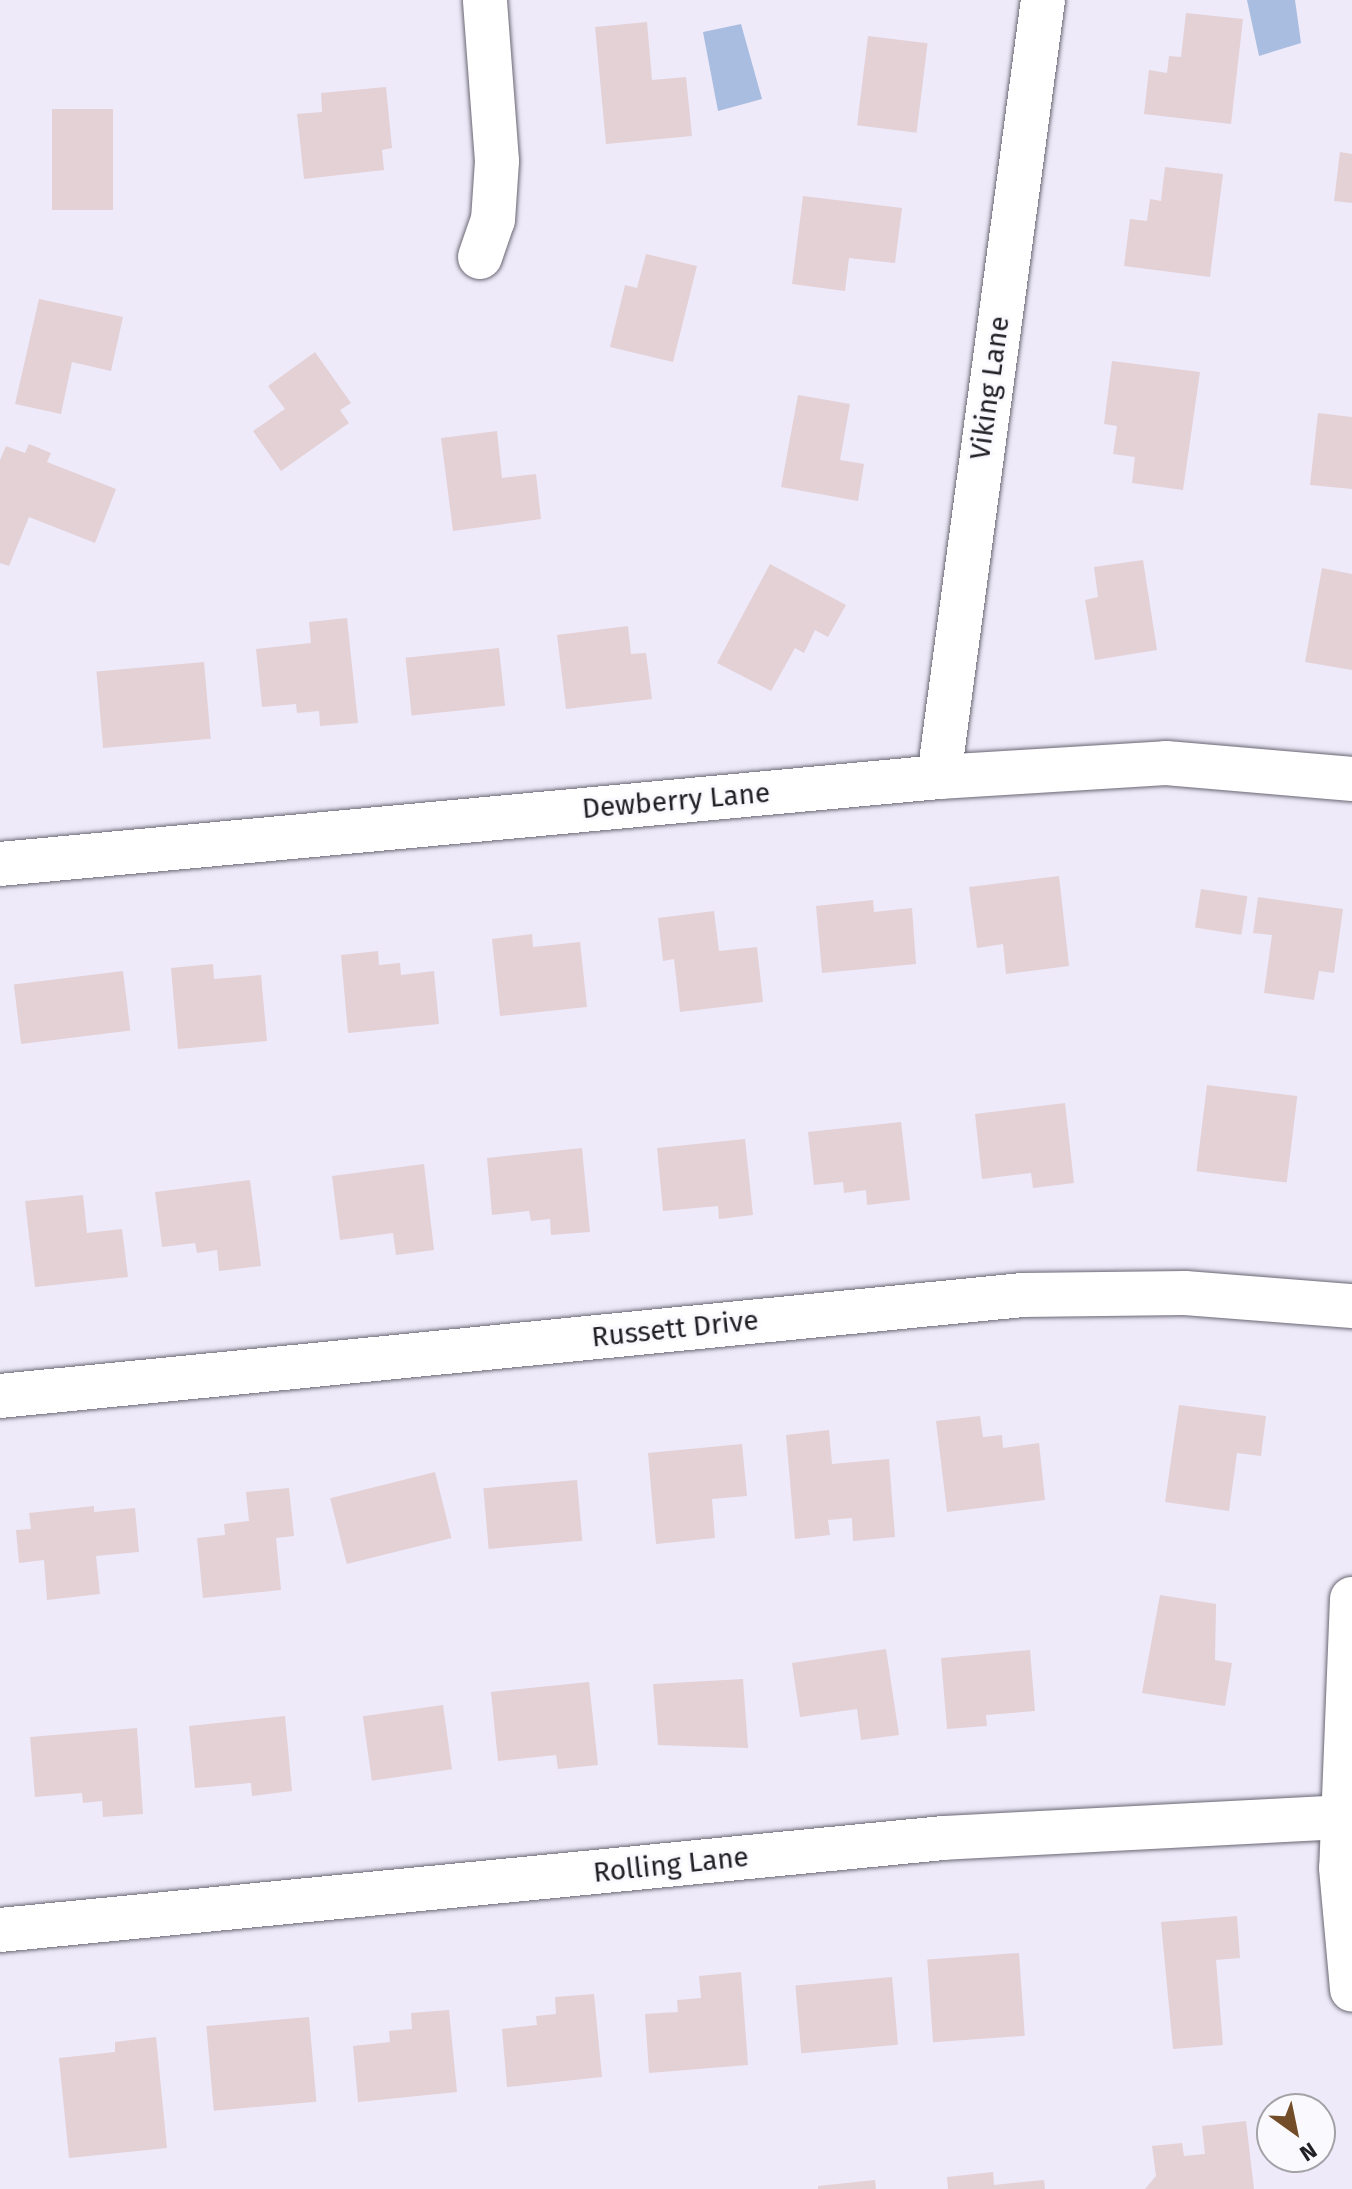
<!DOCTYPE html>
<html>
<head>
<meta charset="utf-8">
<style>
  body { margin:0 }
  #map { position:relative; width:1352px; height:2189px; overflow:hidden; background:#eeeaf9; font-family:"Fira Sans",sans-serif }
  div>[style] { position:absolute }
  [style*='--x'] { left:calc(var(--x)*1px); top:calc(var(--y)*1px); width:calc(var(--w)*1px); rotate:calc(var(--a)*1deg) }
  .water>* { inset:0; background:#a9bde0 }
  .building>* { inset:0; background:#e3d1d6; transform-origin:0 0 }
  .roads { filter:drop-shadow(0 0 2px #6a6774) drop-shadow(0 0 2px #6a6774) }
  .minor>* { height:44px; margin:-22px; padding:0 22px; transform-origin:22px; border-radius:22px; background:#fff }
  span { translate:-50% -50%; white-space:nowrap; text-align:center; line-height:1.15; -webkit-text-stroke:6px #faf9fd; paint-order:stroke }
  .street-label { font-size:28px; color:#212025 }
  .north { position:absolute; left:1256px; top:2093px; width:80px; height:80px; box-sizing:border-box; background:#faf9fd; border:2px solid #a3a2a7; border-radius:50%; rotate:147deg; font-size:22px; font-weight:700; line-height:32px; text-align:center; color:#212025 }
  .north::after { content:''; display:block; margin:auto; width:28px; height:36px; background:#734d2a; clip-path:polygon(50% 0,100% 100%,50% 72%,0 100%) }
</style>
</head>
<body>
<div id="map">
  <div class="water">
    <div style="clip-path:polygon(1247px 0,1295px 0,1301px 43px,1259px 56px)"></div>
    <div style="clip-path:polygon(741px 24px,762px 99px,718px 111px,703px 32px)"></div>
  </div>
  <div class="building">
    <div style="clip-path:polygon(1186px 13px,1243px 19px,1231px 124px,1144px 114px,1149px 70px,1167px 73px,1169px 56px,1181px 57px)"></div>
    <div style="clip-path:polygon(647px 22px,652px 80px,686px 77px,692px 136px,606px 144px,595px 27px)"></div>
    <div style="left:868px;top:36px;width:60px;height:90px;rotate:7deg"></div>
    <div style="clip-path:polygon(386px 87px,392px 148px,382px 150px,384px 170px,304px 179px,297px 114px,322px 112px,321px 93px)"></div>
    <div style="left:52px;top:109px;width:61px;height:101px"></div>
    <div style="clip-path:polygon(1340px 152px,1352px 154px,1352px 203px,1334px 201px)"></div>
    <div style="clip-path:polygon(1165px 167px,1223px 174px,1210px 277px,1124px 266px,1130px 219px,1147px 221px,1150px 199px,1161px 201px)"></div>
    <div style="clip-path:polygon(803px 196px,902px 208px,895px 263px,849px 258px,845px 291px,792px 284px)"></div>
    <div style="clip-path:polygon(646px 254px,697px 266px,673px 362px,610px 347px,625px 285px,637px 288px)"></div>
    <div style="clip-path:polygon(39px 299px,123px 317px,111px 371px,72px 362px,61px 414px,15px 404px)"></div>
    <div style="clip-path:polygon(315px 352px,351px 403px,340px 410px,349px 423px,281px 471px,253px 431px,285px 409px,268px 386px)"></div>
    <div style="clip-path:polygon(1112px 361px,1200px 372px,1183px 490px,1132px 483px,1135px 457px,1113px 454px,1117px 426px,1104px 424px)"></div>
    <div style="clip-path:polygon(798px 395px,850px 404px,840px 460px,864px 464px,858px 501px,781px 487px)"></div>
    <div style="clip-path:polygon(1318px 413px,1352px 417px,1352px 489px,1310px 485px)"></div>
    <div style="clip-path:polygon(497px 431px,502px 478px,536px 474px,541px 519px,453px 531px,441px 438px)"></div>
    <div style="clip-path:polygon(29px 444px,51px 453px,47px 462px,116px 489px,95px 543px,29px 517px,9px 566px,0 563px,0 460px,6px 446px,25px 453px)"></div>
    <div style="clip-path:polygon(1143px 560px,1157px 650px,1095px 660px,1085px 600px,1098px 597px,1094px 567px)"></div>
    <div style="clip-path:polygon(770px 564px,846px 605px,828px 637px,815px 630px,804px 653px,795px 648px,771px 691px,717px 663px)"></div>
    <div style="clip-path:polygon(1322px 568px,1352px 574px,1352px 670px,1305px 662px)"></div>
    <div style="clip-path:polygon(347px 618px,358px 723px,320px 726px,319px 711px,297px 713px,296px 704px,262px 707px,256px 649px,311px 643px,309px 622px)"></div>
    <div style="clip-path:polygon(628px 626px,631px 654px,646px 653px,652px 699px,566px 709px,557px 635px)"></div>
    <div style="left:499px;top:648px;width:58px;height:94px;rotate:84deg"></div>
    <div style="left:204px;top:662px;width:77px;height:108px;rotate:85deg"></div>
    <div style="clip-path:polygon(1059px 876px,1069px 966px,1006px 974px,1003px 944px,977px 948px,969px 887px)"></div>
    <div style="left:1201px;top:889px;width:47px;height:39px;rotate:9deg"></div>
    <div style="clip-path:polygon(1258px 897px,1343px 909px,1334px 973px,1319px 971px,1314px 1000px,1264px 993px,1272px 935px,1253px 933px)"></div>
    <div style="clip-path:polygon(873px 900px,874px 912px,912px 908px,916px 964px,822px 973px,816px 906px)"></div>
    <div style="clip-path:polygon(714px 911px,719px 951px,757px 947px,763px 1002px,680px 1012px,674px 959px,663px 961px,658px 918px)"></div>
    <div style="clip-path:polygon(532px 934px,533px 947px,580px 942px,587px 1007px,500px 1016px,492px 939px)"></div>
    <div style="clip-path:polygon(378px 951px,379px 965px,400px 963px,401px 975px,434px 971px,439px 1024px,348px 1033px,341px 955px)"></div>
    <div style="clip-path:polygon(213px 964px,214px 979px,261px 975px,267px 1041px,178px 1049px,171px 968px)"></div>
    <div style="left:123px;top:971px;width:60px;height:110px;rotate:83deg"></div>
    <div style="left:1207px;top:1085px;width:91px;height:87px;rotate:7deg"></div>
    <div style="clip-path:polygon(1065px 1103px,1074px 1183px,1033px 1188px,1031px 1173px,982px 1179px,975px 1114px)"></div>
    <div style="clip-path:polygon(901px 1122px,910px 1200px,867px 1205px,866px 1190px,844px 1193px,843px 1182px,814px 1185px,808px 1132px)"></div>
    <div style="clip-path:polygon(745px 1139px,753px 1215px,719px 1219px,718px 1206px,663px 1211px,657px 1148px)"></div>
    <div style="clip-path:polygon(582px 1148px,590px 1232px,551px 1235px,550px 1219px,531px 1221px,529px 1211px,492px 1215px,487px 1158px)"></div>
    <div style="clip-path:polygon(424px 1164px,434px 1250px,396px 1255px,393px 1233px,340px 1240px,332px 1176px)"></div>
    <div style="clip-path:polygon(250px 1180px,261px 1266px,219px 1271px,217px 1250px,197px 1253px,195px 1243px,162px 1247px,155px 1192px)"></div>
    <div style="clip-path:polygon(83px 1195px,87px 1233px,122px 1229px,128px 1277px,35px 1287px,25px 1201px)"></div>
    <div style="clip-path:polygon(1179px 1405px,1266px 1416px,1261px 1456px,1237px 1453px,1229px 1511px,1165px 1502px)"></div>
    <div style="clip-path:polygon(980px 1416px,983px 1437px,1002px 1435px,1003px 1448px,1039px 1443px,1045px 1500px,947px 1512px,936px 1421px)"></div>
    <div style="clip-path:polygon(829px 1430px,832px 1464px,889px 1459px,895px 1537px,853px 1541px,852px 1518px,828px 1520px,830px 1535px,795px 1539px,786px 1435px)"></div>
    <div style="clip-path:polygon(742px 1444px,747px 1496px,712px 1499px,715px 1538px,656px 1544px,648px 1453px)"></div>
    <div style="left:435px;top:1472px;width:68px;height:108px;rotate:76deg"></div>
    <div style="left:577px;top:1480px;width:61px;height:94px;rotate:85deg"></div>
    <div style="clip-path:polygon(289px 1488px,294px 1536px,276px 1538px,281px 1590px,203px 1598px,197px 1538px,225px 1535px,224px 1524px,249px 1521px,246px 1492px)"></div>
    <div style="clip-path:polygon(94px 1506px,94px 1512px,135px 1508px,139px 1552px,96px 1556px,100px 1594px,47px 1600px,44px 1560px,19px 1563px,16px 1530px,31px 1529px,29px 1513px)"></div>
    <div style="clip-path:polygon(1160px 1595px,1216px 1604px,1215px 1660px,1232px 1663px,1225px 1706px,1142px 1693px)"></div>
    <div style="clip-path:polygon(886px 1649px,899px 1735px,861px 1740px,857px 1709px,800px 1717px,792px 1663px)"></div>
    <div style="clip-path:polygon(1030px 1650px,1035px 1711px,986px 1715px,987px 1726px,947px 1729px,941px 1658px)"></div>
    <div style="clip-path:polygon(743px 1679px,748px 1748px,658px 1745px,653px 1684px)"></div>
    <div style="clip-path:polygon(589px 1682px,598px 1765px,558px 1769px,556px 1755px,498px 1761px,491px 1692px)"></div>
    <div style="left:443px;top:1705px;width:65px;height:81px;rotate:82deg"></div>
    <div style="clip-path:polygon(285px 1716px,292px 1791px,252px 1796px,251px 1783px,195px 1788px,189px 1726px)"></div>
    <div style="clip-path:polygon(137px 1728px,143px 1814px,103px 1817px,102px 1801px,83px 1803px,82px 1793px,35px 1797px,30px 1737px)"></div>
    <div style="clip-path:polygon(1237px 1916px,1240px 1958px,1216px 1960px,1223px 2045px,1173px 2049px,1161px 1922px)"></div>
    <div style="left:1019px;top:1953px;width:83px;height:92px;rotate:86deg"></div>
    <div style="clip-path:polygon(741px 1972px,748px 2065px,649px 2073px,645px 2014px,678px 2012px,677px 2000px,701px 1998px,699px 1976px)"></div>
    <div style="left:892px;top:1977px;width:68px;height:97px;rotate:85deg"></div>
    <div style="clip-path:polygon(594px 1994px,602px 2077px,507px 2087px,502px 2029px,537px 2025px,536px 2016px,556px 2014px,555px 1997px)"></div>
    <div style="clip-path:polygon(449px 2010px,457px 2092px,358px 2102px,353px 2046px,390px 2042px,389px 2031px,412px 2029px,411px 2013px)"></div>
    <div style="left:309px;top:2017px;width:85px;height:103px;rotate:85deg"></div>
    <div style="clip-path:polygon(156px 2037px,167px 2148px,69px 2158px,59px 2058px,115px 2052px,115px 2042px)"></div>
    <div style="clip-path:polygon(1246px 2121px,1254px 2189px,1145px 2189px,1156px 2176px,1152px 2146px,1182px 2143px,1184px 2156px,1205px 2154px,1202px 2126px)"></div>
    <div style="clip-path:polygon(993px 2172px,994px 2185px,1044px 2180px,1045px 2189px,948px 2189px,947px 2177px)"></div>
    <div style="clip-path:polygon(875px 2180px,876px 2189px,818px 2189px,818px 2186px)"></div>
  </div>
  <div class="roads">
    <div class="minor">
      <div style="--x:480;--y:257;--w:39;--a:-71"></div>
      <div style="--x:493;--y:220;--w:59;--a:-86.1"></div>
      <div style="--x:497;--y:161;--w:161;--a:-94.3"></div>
      <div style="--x:939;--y:777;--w:784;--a:-82.38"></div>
      <div style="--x:0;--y:864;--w:943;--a:-5.29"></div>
      <div style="--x:939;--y:777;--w:227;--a:-3.5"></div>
      <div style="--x:1166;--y:763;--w:187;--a:4.9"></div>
      <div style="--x:0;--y:1396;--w:1027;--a:-5.64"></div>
      <div style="--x:1022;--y:1295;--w:163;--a:-0.7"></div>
      <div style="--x:1185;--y:1293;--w:168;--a:4.5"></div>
      <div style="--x:1352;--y:1599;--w:269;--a:92.3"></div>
      <div style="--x:1341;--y:1868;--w:122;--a:84.8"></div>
      <div style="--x:0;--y:1930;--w:947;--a:-5.57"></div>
      <div style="--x:943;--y:1838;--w:401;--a:-3"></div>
    </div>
  </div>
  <div class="street-label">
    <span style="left:990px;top:388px;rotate:-82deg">Viking Lane</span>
    <span style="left:676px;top:801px;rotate:-5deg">Dewberry Lane</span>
    <span style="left:675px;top:1329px;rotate:-6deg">Russett Drive</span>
    <span style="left:671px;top:1865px;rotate:-6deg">Rolling Lane</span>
  </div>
  <div class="north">N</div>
</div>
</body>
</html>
